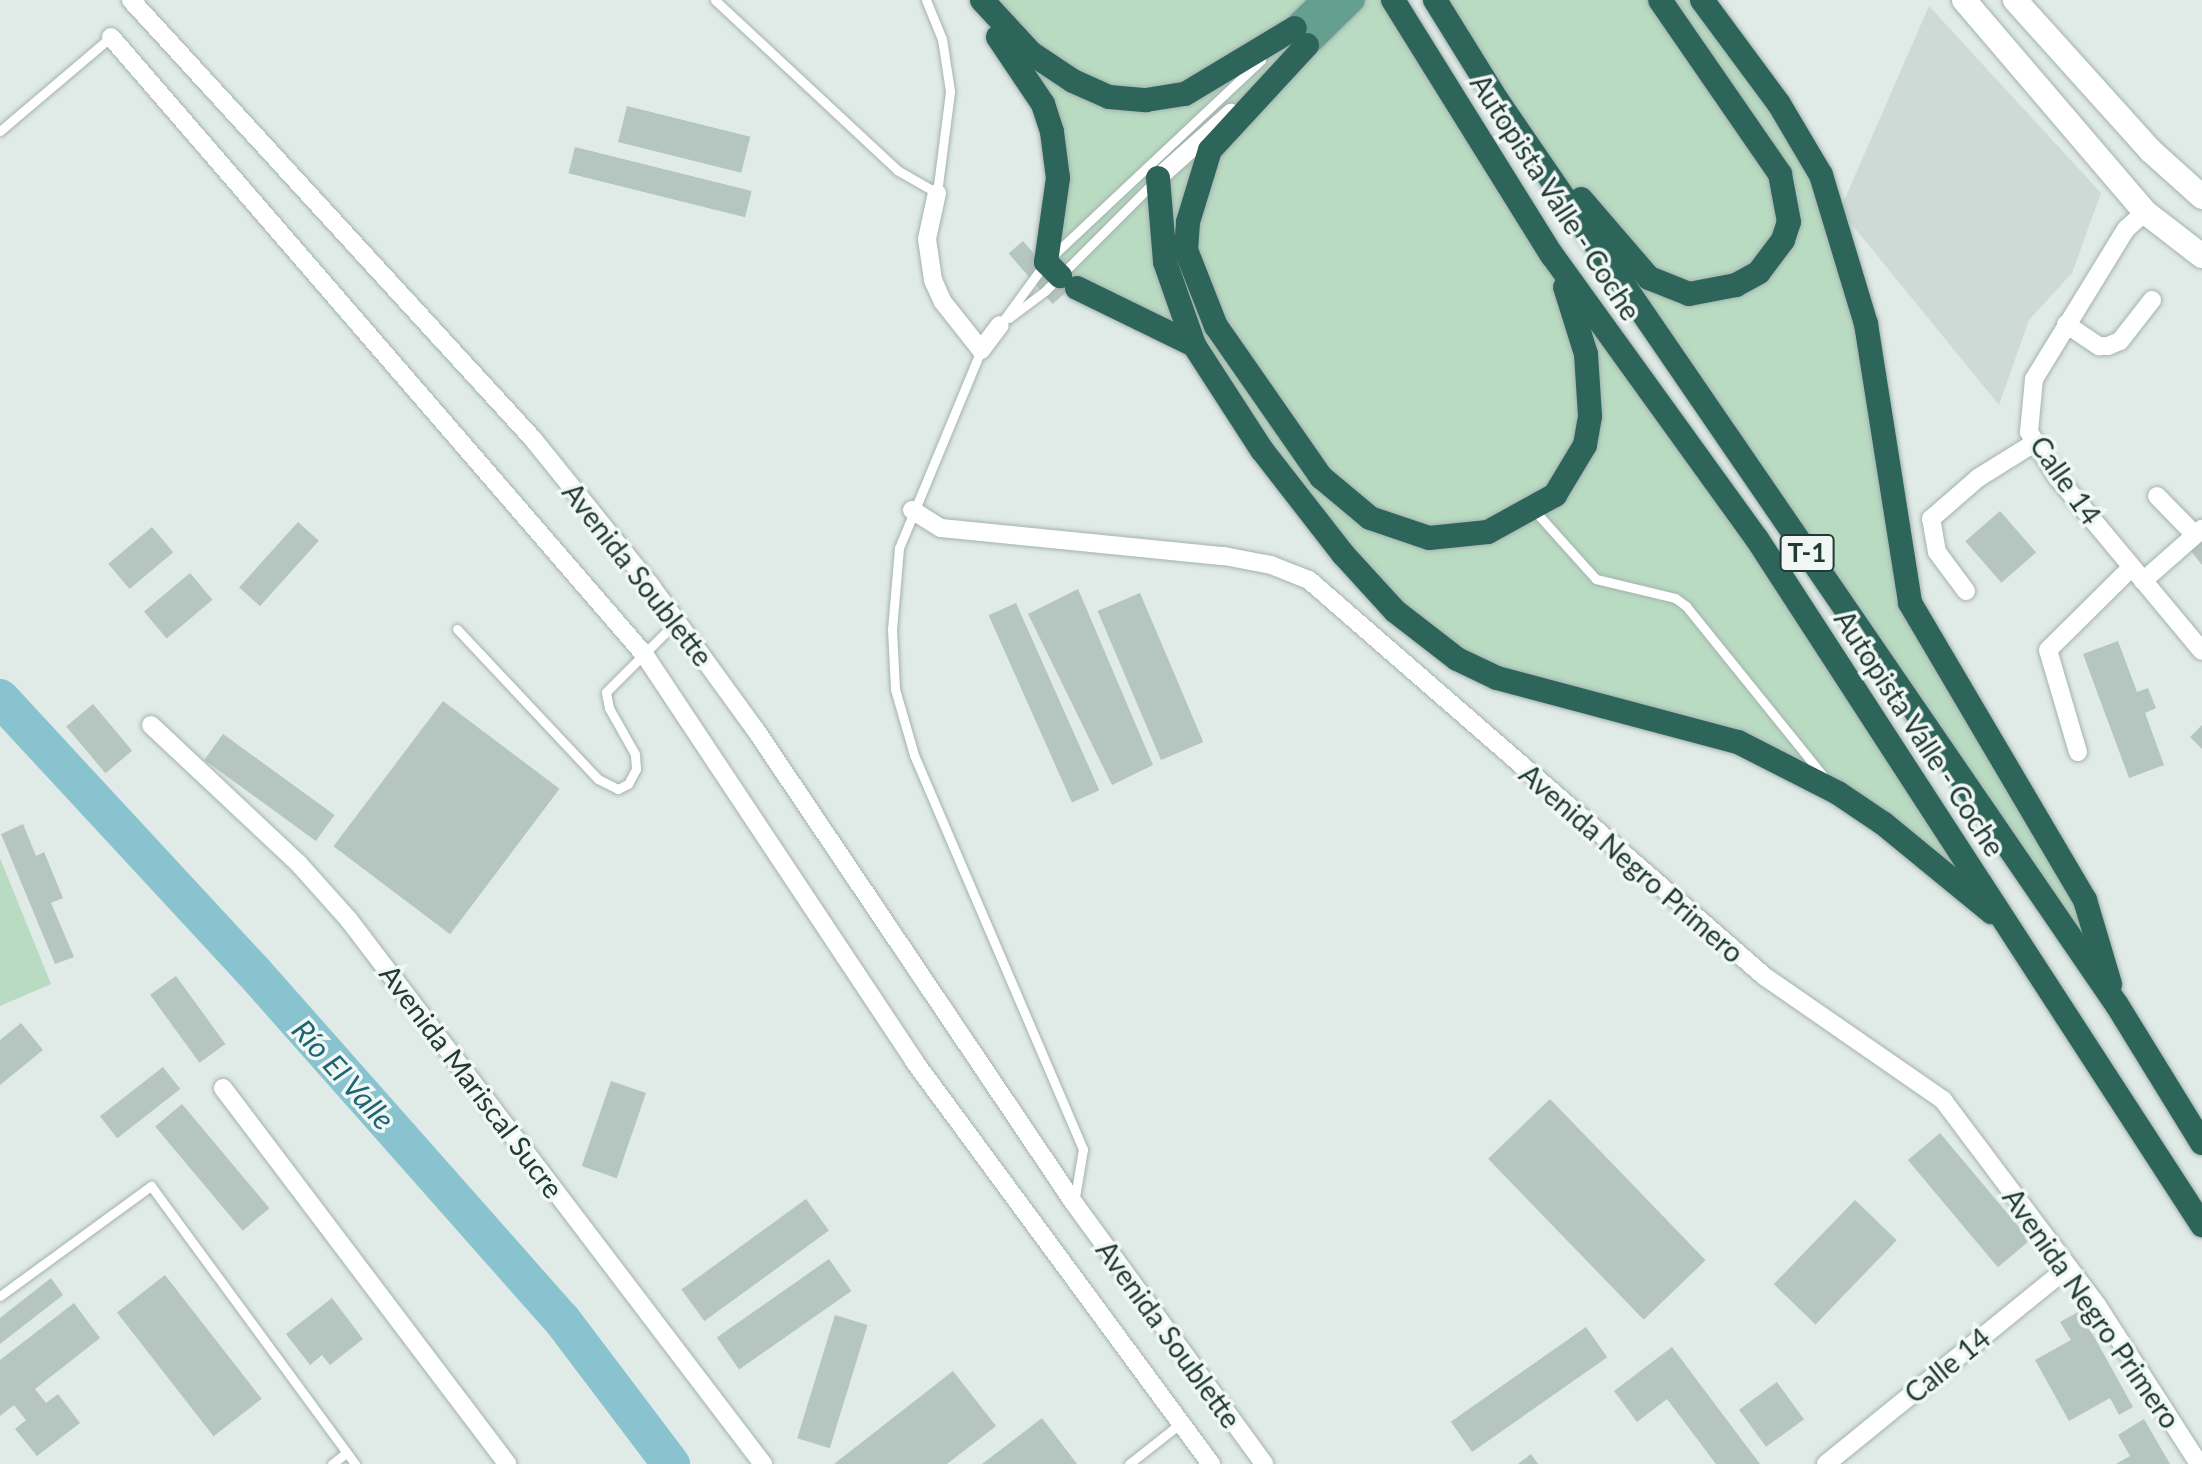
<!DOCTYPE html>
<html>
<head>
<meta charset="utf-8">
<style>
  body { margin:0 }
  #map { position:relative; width:2202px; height:1464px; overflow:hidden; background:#e0eae6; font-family:Lato,sans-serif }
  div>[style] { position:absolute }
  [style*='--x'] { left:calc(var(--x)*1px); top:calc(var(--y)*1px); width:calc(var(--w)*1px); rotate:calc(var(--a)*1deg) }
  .built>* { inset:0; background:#cedad5 }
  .green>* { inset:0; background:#b9dbc2 }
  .river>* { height:38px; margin:-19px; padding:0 19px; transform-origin:19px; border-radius:19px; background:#89c3cf }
  .building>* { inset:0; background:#b5c5bf; transform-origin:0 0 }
  .roads { filter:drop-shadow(0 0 2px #a3b2ad) drop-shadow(0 0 2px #a3b2ad) }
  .lane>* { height:9px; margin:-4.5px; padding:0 4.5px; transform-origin:4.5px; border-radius:4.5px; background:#fff }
  .street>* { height:18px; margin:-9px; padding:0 9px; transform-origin:9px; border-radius:9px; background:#fff }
  .secondary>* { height:24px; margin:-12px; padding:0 12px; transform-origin:12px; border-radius:12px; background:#fff }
  .primary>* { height:24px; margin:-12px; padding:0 12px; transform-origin:12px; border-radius:12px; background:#659f90 }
  .highway>* { height:24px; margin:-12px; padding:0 12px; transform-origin:12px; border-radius:12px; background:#2e655a }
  span { translate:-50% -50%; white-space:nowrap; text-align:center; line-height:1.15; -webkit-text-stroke:7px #f0f7f4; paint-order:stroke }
  .shield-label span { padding:2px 6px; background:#f0f7f4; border:2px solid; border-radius:6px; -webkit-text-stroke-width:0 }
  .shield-label { font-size:26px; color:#213a33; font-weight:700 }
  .street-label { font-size:28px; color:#213a33 }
  .water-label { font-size:30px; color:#1d6574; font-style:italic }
</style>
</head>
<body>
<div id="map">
  <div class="built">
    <div style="clip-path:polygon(1929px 6px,2101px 193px,2072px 273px,2029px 320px,1999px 405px,1840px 210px)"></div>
  </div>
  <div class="green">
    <div style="clip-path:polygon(969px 0,1393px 0,2020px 938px,1965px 888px,1785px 767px,1497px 678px,1415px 628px,1194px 345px,1135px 320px,1046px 262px,1058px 178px,1018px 62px)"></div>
    <div style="clip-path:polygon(1435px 0,1702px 0,1779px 103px,1840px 236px,1910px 603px,2085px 900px,2117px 1005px)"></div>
    <div style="clip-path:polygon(0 858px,51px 984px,0 1006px)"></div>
  </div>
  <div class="river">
    <div style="--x:0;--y:698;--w:372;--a:47.2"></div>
    <div style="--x:253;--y:971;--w:466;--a:48.5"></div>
    <div style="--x:562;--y:1320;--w:181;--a:52.9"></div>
  </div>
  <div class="building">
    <div style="left:627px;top:106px;width:127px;height:37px;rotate:14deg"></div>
    <div style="left:575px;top:147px;width:182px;height:27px;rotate:14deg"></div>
    <div style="left:1023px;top:241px;width:67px;height:19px;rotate:49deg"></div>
    <div style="left:2000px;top:511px;width:55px;height:46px;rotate:49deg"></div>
    <div style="left:298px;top:522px;width:28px;height:88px;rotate:42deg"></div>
    <div style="left:152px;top:527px;width:33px;height:57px;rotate:50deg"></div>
    <div style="clip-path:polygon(2202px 542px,2202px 565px,2191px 551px)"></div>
    <div style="left:190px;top:573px;width:35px;height:60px;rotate:50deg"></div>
    <div style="clip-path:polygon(1078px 589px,1153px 765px,1112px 785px,1028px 614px)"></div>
    <div style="left:1140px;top:593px;width:162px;height:46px;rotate:67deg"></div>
    <div style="left:1016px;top:603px;width:205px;height:30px;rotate:66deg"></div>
    <div style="clip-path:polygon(2118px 641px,2137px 692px,2148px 688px,2156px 708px,2145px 713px,2164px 765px,2129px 778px,2083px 654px)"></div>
    <div style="left:443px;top:701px;width:146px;height:182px;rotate:37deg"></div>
    <div style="left:93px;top:704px;width:61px;height:35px;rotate:50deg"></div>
    <div style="clip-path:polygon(2202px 725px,2202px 749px,2190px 737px)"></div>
    <div style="left:223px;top:734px;width:138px;height:32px;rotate:36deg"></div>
    <div style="clip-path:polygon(23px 824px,36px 856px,44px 852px,63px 898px,51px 903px,74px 957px,55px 964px,1px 834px)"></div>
    <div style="left:176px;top:976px;width:84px;height:32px;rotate:54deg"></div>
    <div style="clip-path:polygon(21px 1023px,43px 1050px,0 1085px,0 1040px)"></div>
    <div style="left:163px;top:1067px;width:28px;height:80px;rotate:52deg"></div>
    <div style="left:611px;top:1081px;width:37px;height:90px;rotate:19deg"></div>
    <div style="left:1550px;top:1099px;width:224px;height:86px;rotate:46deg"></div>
    <div style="left:182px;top:1104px;width:136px;height:35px;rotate:50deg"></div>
    <div style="left:1940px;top:1133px;width:140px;height:42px;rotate:50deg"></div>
    <div style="left:806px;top:1199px;width:39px;height:154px;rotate:54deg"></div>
    <div style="left:1855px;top:1200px;width:58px;height:117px;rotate:44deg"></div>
    <div style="left:829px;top:1259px;width:39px;height:137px;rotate:55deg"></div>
    <div style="left:165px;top:1275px;width:157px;height:61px;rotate:52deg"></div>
    <div style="clip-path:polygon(51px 1278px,63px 1295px,0 1344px,0 1318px)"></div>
    <div style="clip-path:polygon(332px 1298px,363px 1339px,330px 1365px,322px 1355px,310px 1365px,286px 1334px)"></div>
    <div style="clip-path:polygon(74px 1303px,100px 1338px,35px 1389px,46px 1403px,58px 1394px,80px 1423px,37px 1456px,15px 1429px,26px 1420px,14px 1405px,0 1416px,0 1360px)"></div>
    <div style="clip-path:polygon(2080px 1311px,2133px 1407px,2119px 1415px,2110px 1398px,2069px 1421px,2035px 1360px,2071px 1340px,2060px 1322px)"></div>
    <div style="left:835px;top:1315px;width:34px;height:129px;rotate:17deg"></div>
    <div style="left:1586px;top:1327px;width:37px;height:165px;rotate:55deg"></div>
    <div style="clip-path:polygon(1672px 1347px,1760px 1464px,1716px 1464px,1667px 1399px,1637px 1422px,1614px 1391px)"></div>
    <div style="clip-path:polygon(953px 1371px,996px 1426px,947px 1464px,834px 1464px)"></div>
    <div style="left:1777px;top:1382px;width:46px;height:47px;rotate:54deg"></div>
    <div style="clip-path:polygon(1042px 1418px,1077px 1464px,982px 1464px)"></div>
    <div style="clip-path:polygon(2144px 1419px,2170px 1464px,2116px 1464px,2130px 1456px,2118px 1435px)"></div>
    <div style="clip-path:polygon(1531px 1454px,1538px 1464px,1518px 1464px)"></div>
  </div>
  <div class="roads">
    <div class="lane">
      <div style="--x:715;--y:0;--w:249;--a:43"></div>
      <div style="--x:897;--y:170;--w:46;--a:29.9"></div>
      <div style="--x:937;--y:193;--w:103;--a:-82.7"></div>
      <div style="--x:950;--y:91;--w:53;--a:-98.7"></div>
      <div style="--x:942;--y:39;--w:42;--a:-112.3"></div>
      <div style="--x:0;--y:131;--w:145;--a:-40.3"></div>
      <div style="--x:1009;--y:318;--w:45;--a:-36.9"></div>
      <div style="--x:1045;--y:291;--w:157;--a:-45"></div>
      <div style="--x:1000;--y:325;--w:78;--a:-53.9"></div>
      <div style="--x:1046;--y:262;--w:295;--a:-43.2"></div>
      <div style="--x:981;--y:350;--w:214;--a:112.5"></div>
      <div style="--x:899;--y:548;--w:81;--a:94.9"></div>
      <div style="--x:892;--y:629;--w:60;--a:87.1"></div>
      <div style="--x:895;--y:689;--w:69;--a:73.9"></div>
      <div style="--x:914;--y:755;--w:429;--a:66.8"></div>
      <div style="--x:1083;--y:1149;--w:55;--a:99.5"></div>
      <div style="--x:1534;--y:510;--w:93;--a:48.1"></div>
      <div style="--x:1596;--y:579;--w:81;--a:13.5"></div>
      <div style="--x:1675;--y:598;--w:14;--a:36"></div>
      <div style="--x:1686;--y:606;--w:221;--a:51.1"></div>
      <div style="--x:457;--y:629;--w:206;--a:46.8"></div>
      <div style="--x:598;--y:779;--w:22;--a:27"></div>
      <div style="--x:618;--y:789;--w:11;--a:-27"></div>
      <div style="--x:628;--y:784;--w:17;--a:-62"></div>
      <div style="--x:636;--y:769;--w:15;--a:-94"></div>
      <div style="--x:635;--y:754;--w:53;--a:-119.5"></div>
      <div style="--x:609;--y:708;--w:16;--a:-101"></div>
      <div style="--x:606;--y:692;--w:100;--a:-45"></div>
      <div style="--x:0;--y:1296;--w:187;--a:-36.1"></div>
      <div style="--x:151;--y:1186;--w:345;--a:53.7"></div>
      <div style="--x:332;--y:1464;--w:18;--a:-38"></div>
      <div style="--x:1129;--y:1464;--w:66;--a:-38.3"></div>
    </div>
    <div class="street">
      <div style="--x:131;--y:0;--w:595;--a:47.52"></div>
      <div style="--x:533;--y:439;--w:189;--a:51.2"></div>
      <div style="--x:651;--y:586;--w:177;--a:54"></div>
      <div style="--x:755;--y:729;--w:571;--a:56.06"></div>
      <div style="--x:1074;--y:1203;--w:323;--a:53.9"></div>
      <div style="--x:111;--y:37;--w:815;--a:49.18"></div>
      <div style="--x:644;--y:654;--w:488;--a:56.4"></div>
      <div style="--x:914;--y:1061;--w:501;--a:53.61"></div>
      <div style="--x:1158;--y:178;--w:98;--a:-41.7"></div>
      <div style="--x:937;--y:193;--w:47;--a:102.3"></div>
      <div style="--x:927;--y:239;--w:41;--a:81.7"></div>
      <div style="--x:933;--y:280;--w:24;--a:66"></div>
      <div style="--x:943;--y:302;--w:61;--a:51.6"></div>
      <div style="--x:981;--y:350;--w:31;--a:-53"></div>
      <div style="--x:2145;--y:212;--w:25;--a:138"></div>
      <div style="--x:2126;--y:229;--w:176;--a:121.5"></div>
      <div style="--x:2034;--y:379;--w:53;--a:95.4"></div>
      <div style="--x:2029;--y:432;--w:53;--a:58.1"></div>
      <div style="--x:2057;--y:477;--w:226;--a:50.2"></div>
      <div style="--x:2066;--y:324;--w:40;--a:34"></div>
      <div style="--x:2099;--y:346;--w:9;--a:0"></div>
      <div style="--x:2108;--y:346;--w:13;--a:-23"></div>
      <div style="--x:2120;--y:341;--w:52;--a:-52"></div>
      <div style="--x:2157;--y:496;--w:54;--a:45.7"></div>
      <div style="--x:912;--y:510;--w:34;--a:32"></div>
      <div style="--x:941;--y:528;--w:284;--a:5.7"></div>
      <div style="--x:1224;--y:556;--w:48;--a:10.8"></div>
      <div style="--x:1271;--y:565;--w:41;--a:21.5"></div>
      <div style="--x:1309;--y:580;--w:603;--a:41.03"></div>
      <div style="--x:1764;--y:976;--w:218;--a:34.7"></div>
      <div style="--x:1943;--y:1100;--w:256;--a:53.1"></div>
      <div style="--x:2097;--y:1305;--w:189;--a:57.3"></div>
      <div style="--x:2143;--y:581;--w:79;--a:-41.4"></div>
      <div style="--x:1966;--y:591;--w:49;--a:-126.6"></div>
      <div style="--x:1937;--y:552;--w:34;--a:-100"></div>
      <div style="--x:1931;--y:519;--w:62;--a:-41.1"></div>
      <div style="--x:1978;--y:478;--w:66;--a:-32"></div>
      <div style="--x:151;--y:725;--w:202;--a:43.2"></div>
      <div style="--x:298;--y:863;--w:76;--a:48.2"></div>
      <div style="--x:349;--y:920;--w:684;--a:52.73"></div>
      <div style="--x:2078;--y:752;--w:106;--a:-106.4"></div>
      <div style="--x:2048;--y:650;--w:118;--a:-44.7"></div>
      <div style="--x:223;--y:1088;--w:471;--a:52.9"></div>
      <div style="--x:1826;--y:1464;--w:312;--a:-39.1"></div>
    </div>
    <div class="secondary">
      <div style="--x:1964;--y:0;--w:279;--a:49.5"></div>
      <div style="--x:2145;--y:212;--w:72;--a:37.7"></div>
      <div style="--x:2015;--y:0;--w:203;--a:48"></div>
      <div style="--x:2151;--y:151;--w:69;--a:42"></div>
    </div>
    <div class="primary">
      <div style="--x:1295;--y:28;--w:40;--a:-44"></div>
      <div style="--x:1307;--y:45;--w:64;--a:-44.4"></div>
    </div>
    <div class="highway">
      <div style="--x:982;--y:0;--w:72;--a:47.2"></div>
      <div style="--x:1031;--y:53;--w:50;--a:33.7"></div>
      <div style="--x:1073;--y:81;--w:39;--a:24"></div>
      <div style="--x:1109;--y:97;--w:37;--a:5"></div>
      <div style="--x:1146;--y:100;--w:39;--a:-9"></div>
      <div style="--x:1185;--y:94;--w:128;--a:-31"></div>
      <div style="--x:1393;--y:0;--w:301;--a:58.1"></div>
      <div style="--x:1552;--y:255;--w:350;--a:54.2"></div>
      <div style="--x:1757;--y:539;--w:818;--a:57.03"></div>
      <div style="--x:1435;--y:0;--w:118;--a:58.2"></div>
      <div style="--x:1497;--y:100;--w:1097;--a:55.59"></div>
      <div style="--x:2117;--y:1005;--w:162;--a:58.4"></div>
      <div style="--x:1702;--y:0;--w:129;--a:53.5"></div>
      <div style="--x:1779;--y:104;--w:82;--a:59.4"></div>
      <div style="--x:1821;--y:175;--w:156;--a:73.2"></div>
      <div style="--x:1866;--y:324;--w:282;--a:81"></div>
      <div style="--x:1910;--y:603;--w:345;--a:59.5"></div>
      <div style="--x:2085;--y:900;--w:88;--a:73.4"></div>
      <div style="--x:998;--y:37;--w:81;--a:56.1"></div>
      <div style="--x:1043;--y:104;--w:29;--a:72"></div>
      <div style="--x:1052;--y:132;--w:46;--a:82.6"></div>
      <div style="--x:1058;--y:178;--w:85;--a:98.1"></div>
      <div style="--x:1046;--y:262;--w:20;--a:45"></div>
      <div style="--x:1307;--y:45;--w:143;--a:132.7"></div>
      <div style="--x:1210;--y:150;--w:75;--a:107"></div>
      <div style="--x:1188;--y:222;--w:28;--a:94"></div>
      <div style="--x:1186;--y:250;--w:82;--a:68.5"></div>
      <div style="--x:1216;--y:326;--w:184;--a:55.2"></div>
      <div style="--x:1321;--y:477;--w:64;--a:39.9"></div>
      <div style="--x:1370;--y:518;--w:62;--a:18.7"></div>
      <div style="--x:1429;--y:538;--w:59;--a:-5.8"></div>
      <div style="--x:1488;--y:532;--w:77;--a:-28.9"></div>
      <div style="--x:1555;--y:495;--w:58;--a:-59"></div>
      <div style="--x:1585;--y:445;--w:29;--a:-80"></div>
      <div style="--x:1590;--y:416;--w:62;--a:-93.7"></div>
      <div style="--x:1586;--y:354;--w:70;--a:-107.4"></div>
      <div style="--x:1158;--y:178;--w:84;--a:85.2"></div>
      <div style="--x:1165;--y:262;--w:88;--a:70.7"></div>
      <div style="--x:1194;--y:345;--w:125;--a:57.1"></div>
      <div style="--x:1262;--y:450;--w:132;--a:52.1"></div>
      <div style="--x:1343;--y:554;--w:77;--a:47.6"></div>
      <div style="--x:1395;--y:611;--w:78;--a:37.7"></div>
      <div style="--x:1457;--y:659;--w:44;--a:25.4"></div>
      <div style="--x:1497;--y:678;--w:249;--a:14.9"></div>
      <div style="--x:1738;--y:742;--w:112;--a:27"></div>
      <div style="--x:1838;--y:793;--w:55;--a:34"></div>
      <div style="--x:1884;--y:824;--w:139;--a:39.4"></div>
      <div style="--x:1581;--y:199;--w:104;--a:49.3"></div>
      <div style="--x:1649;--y:278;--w:43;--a:21.8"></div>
      <div style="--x:1689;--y:294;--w:48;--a:-10.8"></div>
      <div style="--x:1736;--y:285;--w:26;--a:-29"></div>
      <div style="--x:1759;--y:272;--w:40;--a:-53"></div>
      <div style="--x:1783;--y:240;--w:19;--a:-72"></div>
      <div style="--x:1789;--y:222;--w:49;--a:-100.6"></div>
      <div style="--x:1780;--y:174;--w:211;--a:-124.6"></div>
      <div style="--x:1077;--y:288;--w:130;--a:26"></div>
    </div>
  </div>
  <div class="shield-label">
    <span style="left:1807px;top:553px">T-1</span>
  </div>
  <div class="street-label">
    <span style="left:1556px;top:197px;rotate:57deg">Autopista Valle - Coche</span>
    <span style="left:2066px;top:480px;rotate:55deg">Calle 14</span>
    <span style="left:638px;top:574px;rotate:52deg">Avenida Soublette</span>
    <span style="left:1920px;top:733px;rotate:57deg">Autopista Valle - Coche</span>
    <span style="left:1632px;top:863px;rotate:41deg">Avenida Negro Primero</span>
    <span style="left:472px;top:1081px;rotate:53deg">Avenida Mariscal Sucre</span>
    <span style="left:2092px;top:1308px;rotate:55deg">Avenida Negro Primero</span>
    <span style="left:1169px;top:1334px;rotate:54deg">Avenida Soublette</span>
    <span style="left:1947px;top:1365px;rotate:-39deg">Calle 14</span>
  </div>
  <div class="water-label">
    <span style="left:344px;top:1074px;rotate:48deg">Río El Valle</span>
  </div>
</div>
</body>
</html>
